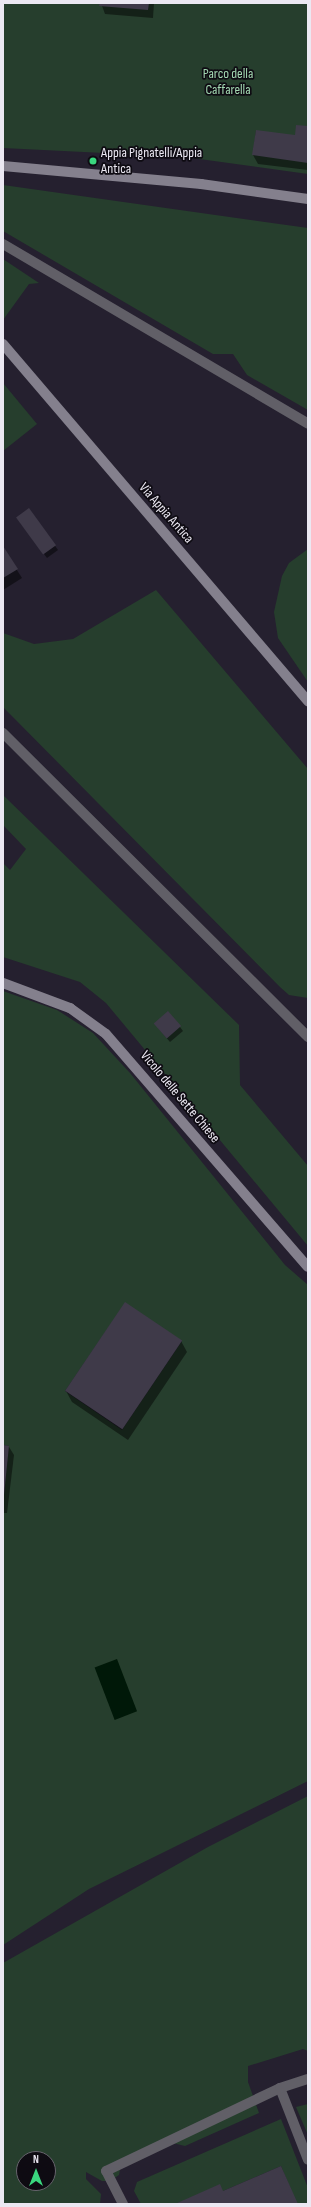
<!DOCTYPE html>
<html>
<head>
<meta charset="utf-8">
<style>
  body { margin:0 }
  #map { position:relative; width:311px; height:2207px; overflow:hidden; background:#25202f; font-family:"Sofia Sans Condensed",sans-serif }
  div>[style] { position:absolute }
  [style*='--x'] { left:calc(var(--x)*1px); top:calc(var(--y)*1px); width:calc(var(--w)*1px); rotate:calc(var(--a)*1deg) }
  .green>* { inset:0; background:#263e2d }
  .water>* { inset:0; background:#001808; transform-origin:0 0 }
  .shadow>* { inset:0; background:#0007 }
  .building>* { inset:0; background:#3f3a49; transform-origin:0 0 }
  .lane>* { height:10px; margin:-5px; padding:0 5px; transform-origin:5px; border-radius:5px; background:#615f67 }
  .secondary>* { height:10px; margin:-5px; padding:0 5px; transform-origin:5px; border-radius:5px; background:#84808d }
  .dots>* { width:11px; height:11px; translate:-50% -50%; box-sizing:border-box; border:2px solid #0e0b12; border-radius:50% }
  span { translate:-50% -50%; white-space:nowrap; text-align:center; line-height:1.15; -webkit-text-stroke:3.5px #0e0b12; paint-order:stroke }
  .park-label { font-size:14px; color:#a3d8b2 }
  .poi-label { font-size:14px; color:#ebe8f2 }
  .left { translate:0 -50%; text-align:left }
  .street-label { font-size:14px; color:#ebe8f2 }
  .frame { position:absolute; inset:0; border:4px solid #ebe8f2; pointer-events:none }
  .north { position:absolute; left:16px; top:2151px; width:40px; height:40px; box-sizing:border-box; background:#0e0b12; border:1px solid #66636c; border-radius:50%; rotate:0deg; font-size:11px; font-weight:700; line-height:16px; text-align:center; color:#ebe8f2 }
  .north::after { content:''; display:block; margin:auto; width:14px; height:18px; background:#3ad77f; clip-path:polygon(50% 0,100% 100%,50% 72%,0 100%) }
</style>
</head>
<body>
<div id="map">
  <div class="green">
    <div style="clip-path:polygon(3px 3px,308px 3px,308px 174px,185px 157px,3px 148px)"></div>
    <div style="clip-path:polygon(3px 185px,308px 228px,308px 410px,247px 375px,233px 354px,213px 354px,3px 231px)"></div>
    <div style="clip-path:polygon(3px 259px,39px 283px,29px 284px,3px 320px)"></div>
    <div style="clip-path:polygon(3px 383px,37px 424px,3px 451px)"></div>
    <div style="clip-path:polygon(308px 549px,308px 682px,278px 638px,274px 612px,282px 576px,289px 563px)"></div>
    <div style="clip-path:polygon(156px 590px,308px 769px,308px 998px,289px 995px,280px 987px,3px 707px,3px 633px,34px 644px,73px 639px)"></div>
    <div style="clip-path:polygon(3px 795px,239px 1025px,240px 1085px,308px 1166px,308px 1246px,106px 1003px,80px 982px,3px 957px,3px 863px,10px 870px,26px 849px,3px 825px)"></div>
    <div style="clip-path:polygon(evenodd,3px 991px,57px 1010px,93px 1033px,130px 1073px,285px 1265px,308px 1285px,308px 1781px,89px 1889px,3px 1945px,3px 1504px,9px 1446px,3px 1445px,3px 991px,125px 1303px,182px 1341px,122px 1430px,65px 1391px,125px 1303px)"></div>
    <div style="clip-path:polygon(evenodd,308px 1796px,308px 2051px,303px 2049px,248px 2066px,248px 2082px,259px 2113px,185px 2146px,160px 2140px,121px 2164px,119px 2175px,110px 2181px,102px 2181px,86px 2172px,86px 2179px,101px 2194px,100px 2204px,3px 2204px,3px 1963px,208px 1847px,308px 1796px,24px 2159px,48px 2159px,48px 2183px,24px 2183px,24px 2159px)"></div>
    <div style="clip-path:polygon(308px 2104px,308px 2135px,296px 2107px)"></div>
    <div style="clip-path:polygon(281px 2119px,308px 2188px,308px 2204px,297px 2204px,281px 2166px,223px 2191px,175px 2204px,141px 2204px,134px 2191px,137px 2182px)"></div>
  </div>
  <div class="water">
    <div style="left:117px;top:1659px;width:56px;height:24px;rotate:69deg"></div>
  </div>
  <div class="shadow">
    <div style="clip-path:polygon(101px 3px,154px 3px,153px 18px,105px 14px)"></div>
    <div style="clip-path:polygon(308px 127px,308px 170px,258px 164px,253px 155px,256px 131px,296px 136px)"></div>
    <div style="clip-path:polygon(29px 509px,58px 550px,47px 558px,20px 522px)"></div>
    <div style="clip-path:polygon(3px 548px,22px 578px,3px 590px)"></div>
    <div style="clip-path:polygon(180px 1027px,183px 1031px,170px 1042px,158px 1028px)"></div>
    <div style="clip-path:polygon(181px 1341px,187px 1352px,128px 1440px,72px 1402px,66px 1391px)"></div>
    <div style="clip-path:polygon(3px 1446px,9px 1447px,14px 1455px,7px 1513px,3px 1513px)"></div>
  </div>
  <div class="building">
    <div style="clip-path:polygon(100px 3px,149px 3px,148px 10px,99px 6px)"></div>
    <div style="clip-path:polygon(296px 125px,308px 126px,308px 163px,252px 155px,256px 130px,295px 135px)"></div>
    <div style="left:29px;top:508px;width:46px;height:16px;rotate:54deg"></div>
    <div style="clip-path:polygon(3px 546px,18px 569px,3px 578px)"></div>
    <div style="left:168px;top:1011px;width:20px;height:19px;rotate:49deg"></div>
    <div style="left:125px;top:1302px;width:69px;height:107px;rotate:34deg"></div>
    <div style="clip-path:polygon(3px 1445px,9px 1446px,4px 1495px,3px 1495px)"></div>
    <div style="clip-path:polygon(281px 2166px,298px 2204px,175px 2204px,220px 2184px,223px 2191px)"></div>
  </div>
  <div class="lane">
    <div style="--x:3;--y:244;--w:354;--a:30.5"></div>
    <div style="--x:3;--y:733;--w:431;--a:44.9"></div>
    <div style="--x:280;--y:2088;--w:77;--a:68.7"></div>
    <div style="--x:123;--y:2204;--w:37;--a:-117"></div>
    <div style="--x:106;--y:2171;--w:193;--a:-25.5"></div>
    <div style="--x:280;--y:2088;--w:29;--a:-18"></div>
  </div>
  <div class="secondary">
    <div style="--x:3;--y:166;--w:199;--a:5.2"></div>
    <div style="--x:201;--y:184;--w:108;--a:8"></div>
    <div style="--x:3;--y:344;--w:470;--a:49.5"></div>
    <div style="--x:3;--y:983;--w:72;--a:20.5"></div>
    <div style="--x:70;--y:1008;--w:44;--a:35.8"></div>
    <div style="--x:106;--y:1034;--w:308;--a:49.1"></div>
  </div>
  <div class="dots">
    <div style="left:93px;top:161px;background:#3ad77f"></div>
  </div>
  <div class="park-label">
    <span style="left:228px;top:82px">Parco della<br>Caffarella</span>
  </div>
  <div class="poi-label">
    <span class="left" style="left:101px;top:161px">Appia Pignatelli/Appia<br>Antica</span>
  </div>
  <div class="street-label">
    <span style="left:166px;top:513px;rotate:49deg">Via Appia Antica</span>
    <span style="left:180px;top:1097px;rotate:50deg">Vicolo delle Sette Chiese</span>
  </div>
  <div class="frame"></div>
  <div class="north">N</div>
</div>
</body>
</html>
